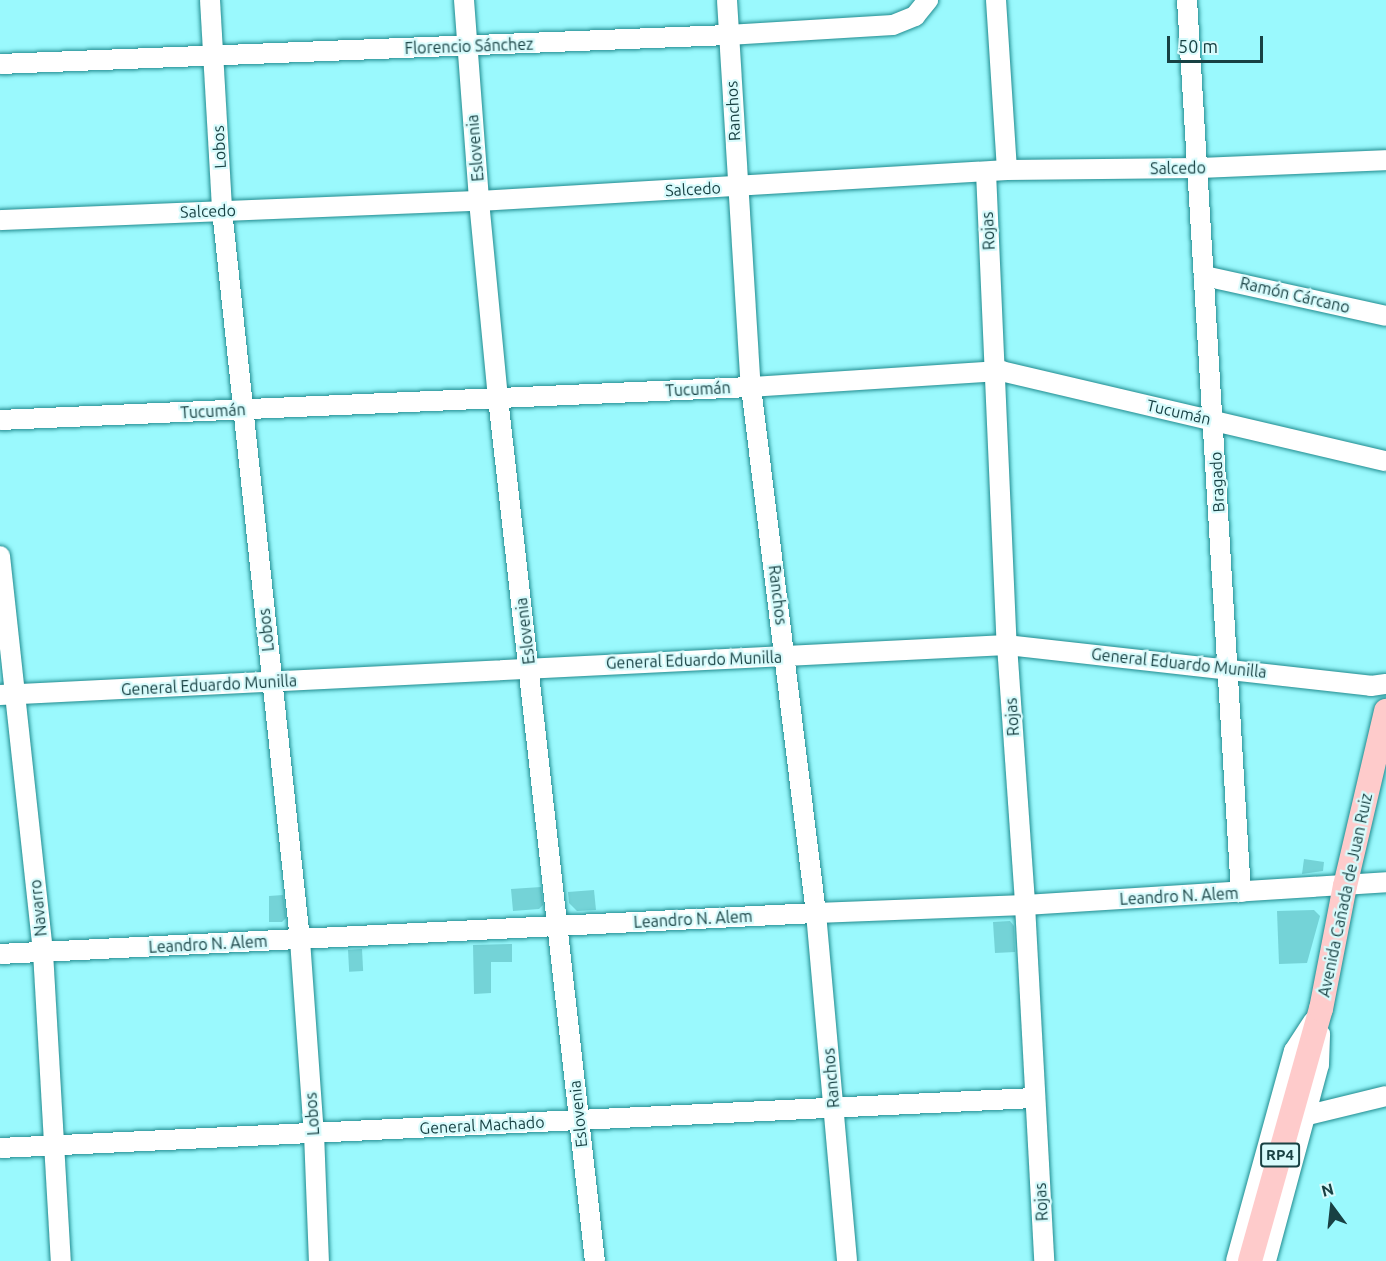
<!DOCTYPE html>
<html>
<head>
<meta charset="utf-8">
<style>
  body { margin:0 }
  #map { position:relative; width:1386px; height:1261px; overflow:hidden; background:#9af9fd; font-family:Ubuntu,sans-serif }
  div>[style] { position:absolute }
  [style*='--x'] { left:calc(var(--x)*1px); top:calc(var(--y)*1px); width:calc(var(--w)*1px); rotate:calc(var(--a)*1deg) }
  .building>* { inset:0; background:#74d3d7; transform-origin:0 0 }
  .roads { filter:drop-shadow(0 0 2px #218b8f) drop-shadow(0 0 2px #218b8f) }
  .minor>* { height:20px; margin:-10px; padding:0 10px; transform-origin:10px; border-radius:10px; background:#fff }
  .major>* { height:24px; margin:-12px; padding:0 12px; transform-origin:12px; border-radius:12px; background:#fecbcb }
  span { translate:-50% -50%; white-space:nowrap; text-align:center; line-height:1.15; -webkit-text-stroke:4.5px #d8fbfc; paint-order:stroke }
  .shield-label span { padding:2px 4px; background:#d8fbfc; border:2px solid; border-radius:4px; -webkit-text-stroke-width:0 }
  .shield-label { font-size:15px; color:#184143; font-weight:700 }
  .street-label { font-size:16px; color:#184143 }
  .north { position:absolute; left:1302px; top:1177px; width:60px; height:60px; -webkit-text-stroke:4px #d8fbfc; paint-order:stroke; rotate:345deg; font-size:16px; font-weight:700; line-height:24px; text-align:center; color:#184143 }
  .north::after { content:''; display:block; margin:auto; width:21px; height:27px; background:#184143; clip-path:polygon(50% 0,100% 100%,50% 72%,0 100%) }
  .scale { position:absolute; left:1167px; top:36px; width:96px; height:27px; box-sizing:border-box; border:3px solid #184143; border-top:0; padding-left:8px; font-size:18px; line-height:21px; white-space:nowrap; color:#184143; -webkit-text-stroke:4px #d8fbfc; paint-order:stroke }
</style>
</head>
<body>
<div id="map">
  <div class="building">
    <div style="clip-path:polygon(1304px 859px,1324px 862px,1323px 871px,1302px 874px)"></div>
    <div style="clip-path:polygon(541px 887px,543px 905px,539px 909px,513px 911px,511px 889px)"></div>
    <div style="clip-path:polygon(594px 890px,596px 910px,577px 911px,569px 903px,568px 892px)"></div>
    <div style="clip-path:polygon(283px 895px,286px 918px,282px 922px,269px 922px,269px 896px)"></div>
    <div style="clip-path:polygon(1314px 910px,1320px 916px,1307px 963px,1279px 964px,1277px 911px)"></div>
    <div style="clip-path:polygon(1010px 921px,1014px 926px,1015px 952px,995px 953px,993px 922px)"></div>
    <div style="clip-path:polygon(512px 944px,512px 962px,491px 962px,491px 993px,474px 994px,473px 945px)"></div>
    <div style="left:362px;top:949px;width:22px;height:14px;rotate:87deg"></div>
  </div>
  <div class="roads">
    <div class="minor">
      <div style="--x:210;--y:0;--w:210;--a:86.7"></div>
      <div style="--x:222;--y:210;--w:734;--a:83.9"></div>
      <div style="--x:300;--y:940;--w:194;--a:85.9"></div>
      <div style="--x:314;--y:1133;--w:128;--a:87.8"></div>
      <div style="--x:464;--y:0;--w:202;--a:85.7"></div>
      <div style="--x:479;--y:201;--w:198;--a:84.5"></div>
      <div style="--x:498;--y:398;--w:868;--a:83.59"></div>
      <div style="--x:727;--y:0;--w:388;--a:86.5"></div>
      <div style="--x:751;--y:387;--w:530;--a:82.96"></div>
      <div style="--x:816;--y:913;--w:349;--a:84.9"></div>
      <div style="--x:996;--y:0;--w:170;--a:86.3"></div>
      <div style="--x:1187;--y:0;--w:894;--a:86.54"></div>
      <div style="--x:0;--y:64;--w:729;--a:-2.28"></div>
      <div style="--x:728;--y:35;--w:165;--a:-3.5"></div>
      <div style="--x:893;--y:25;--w:24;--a:-22"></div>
      <div style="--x:915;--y:16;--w:21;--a:-51"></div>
      <div style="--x:986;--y:172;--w:473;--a:87.5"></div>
      <div style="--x:1007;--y:645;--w:261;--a:86"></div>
      <div style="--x:1025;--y:905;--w:357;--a:86.9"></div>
      <div style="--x:0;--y:220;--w:479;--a:-2.3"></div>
      <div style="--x:479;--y:201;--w:529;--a:-3.36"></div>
      <div style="--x:1007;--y:170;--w:191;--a:-0.6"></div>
      <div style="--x:1198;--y:168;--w:188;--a:-2.4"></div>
      <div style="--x:1204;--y:276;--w:186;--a:12.4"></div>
      <div style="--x:0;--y:420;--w:752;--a:-2.52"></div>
      <div style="--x:751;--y:387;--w:251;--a:-3.7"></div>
      <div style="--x:1001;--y:371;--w:395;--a:13.2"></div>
      <div style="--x:0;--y:556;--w:398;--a:83.8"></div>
      <div style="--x:43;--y:952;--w:310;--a:86.7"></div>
      <div style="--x:0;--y:695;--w:1008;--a:-2.84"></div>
      <div style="--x:1007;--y:645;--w:366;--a:6.4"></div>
      <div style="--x:1371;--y:686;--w:15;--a:-8"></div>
      <div style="--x:0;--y:954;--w:817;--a:-2.88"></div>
      <div style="--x:816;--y:913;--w:209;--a:-2.2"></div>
      <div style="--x:1025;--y:905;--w:362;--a:-3.6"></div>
      <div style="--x:1304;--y:1116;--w:84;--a:-13.7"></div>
      <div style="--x:0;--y:1148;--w:1036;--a:-2.77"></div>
      <div style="--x:1236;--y:1261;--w:218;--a:-74.6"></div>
      <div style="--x:1294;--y:1051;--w:35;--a:-57"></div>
      <div style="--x:1266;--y:1261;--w:203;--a:-74.9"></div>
      <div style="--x:1319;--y:1065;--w:31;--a:-88"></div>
    </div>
    <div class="major">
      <div style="--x:1250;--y:1261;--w:262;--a:-74.3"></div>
      <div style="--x:1321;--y:1009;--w:125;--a:-79"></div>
      <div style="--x:1345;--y:886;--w:180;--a:-76.8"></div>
    </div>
  </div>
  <div class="shield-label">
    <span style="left:1280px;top:1155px">RP4</span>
  </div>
  <div class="street-label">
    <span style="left:469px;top:46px;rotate:-2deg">Florencio Sánchez</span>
    <span style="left:733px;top:111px;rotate:-93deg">Ranchos</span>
    <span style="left:219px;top:147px;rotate:-93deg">Lobos</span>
    <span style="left:475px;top:148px;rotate:-95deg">Eslovenia</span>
    <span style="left:1178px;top:168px;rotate:-1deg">Salcedo</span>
    <span style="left:693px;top:189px;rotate:-3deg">Salcedo</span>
    <span style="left:208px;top:211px;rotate:-2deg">Salcedo</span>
    <span style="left:988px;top:231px;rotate:-93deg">Rojas</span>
    <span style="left:1295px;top:295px;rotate:13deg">Ramón Cárcano</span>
    <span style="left:698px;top:389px;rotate:-3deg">Tucumán</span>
    <span style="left:213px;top:411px;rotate:-3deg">Tucumán</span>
    <span style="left:1179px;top:412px;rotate:13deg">Tucumán</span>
    <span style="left:1217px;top:482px;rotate:-93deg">Bragado</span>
    <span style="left:778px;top:595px;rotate:83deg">Ranchos</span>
    <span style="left:266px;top:630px;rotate:-96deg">Lobos</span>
    <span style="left:525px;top:631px;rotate:-97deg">Eslovenia</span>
    <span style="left:694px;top:660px;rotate:-2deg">General Eduardo Munilla</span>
    <span style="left:1179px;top:663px;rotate:6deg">General Eduardo Munilla</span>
    <span style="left:209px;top:685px;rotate:-3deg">General Eduardo Munilla</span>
    <span style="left:1012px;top:717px;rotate:-94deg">Rojas</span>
    <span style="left:1345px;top:895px;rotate:-78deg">Avenida Cañada de Juan Ruiz</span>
    <span style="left:1179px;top:896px;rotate:-3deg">Leandro N. Alem</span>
    <span style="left:38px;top:908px;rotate:-96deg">Navarro</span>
    <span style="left:693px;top:919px;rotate:-3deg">Leandro N. Alem</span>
    <span style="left:208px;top:944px;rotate:-3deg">Leandro N. Alem</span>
    <span style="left:831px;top:1078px;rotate:-95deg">Ranchos</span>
    <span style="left:312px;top:1114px;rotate:-94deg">Lobos</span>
    <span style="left:578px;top:1114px;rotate:-96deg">Eslovenia</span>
    <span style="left:482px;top:1125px;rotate:-3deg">General Machado</span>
    <span style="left:1041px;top:1202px;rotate:-93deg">Rojas</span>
  </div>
  <div class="north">N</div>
  <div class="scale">50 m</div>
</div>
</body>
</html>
